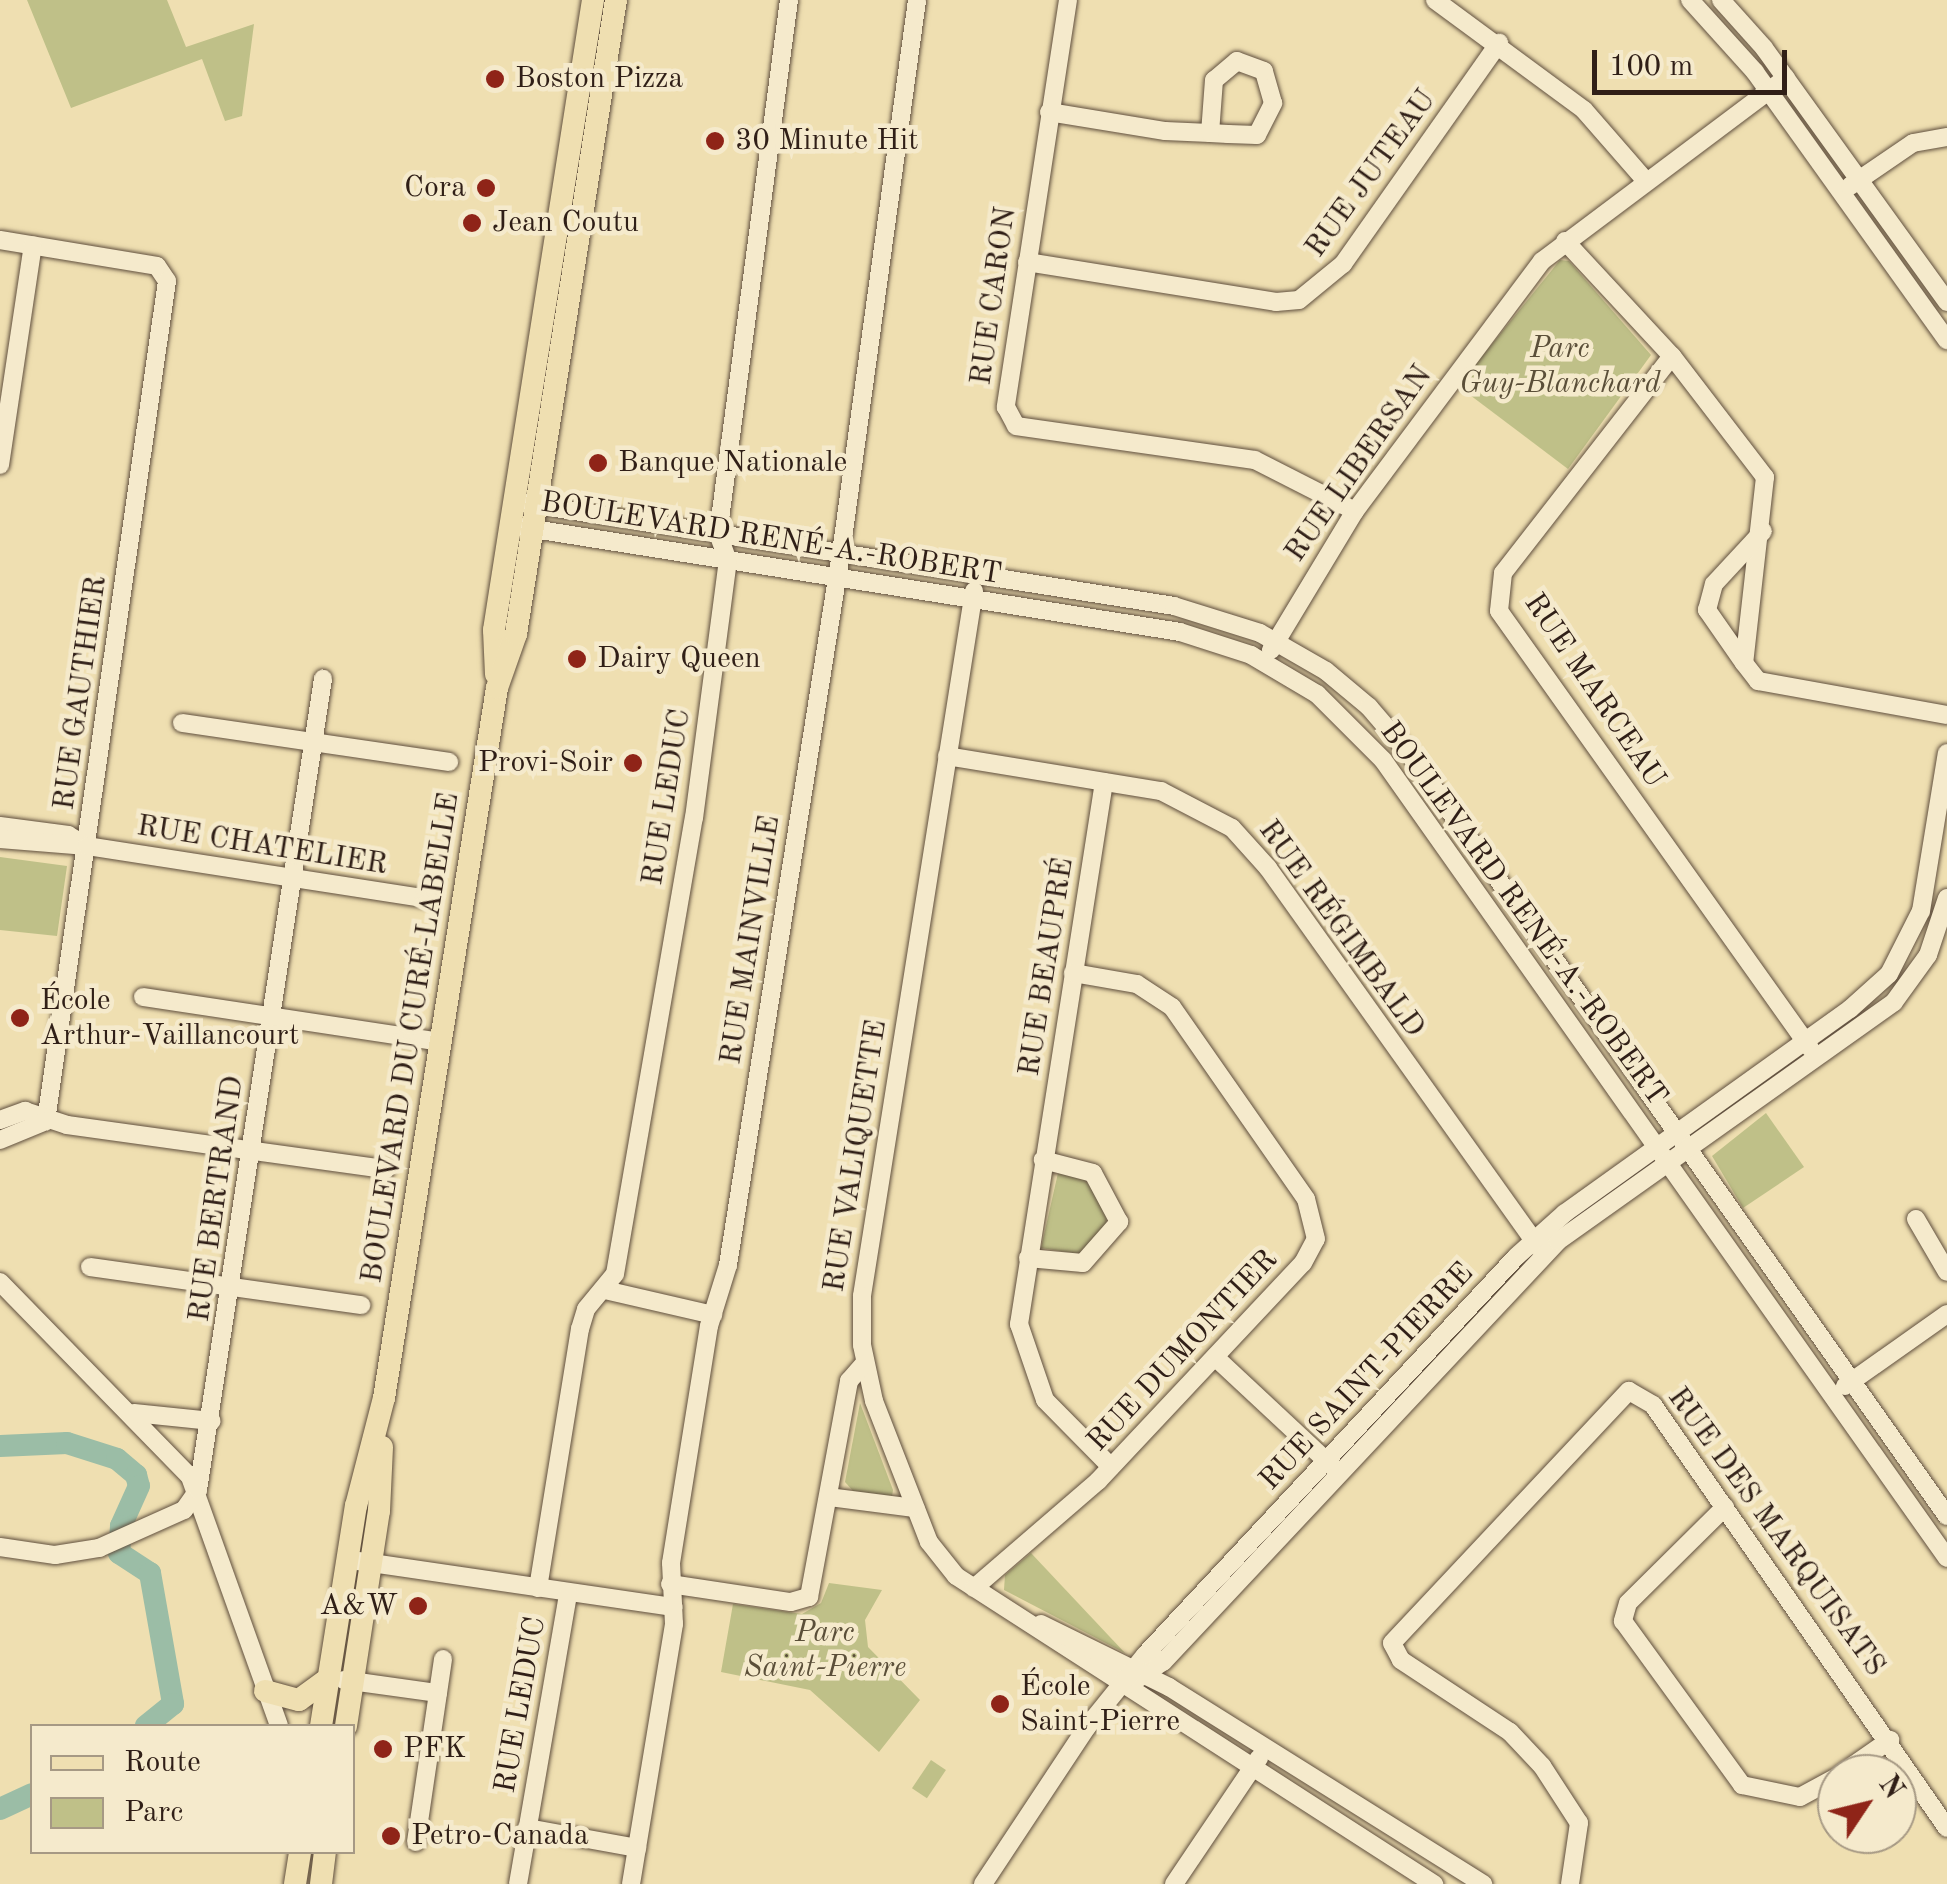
<!DOCTYPE html>
<html>
<head>
<meta charset="utf-8">
<style>
  body { margin:0 }
  #map { position:relative; width:1947px; height:1884px; overflow:hidden; background:#efdfb1; font-family:"Old Standard TT",serif }
  div>[style] { position:absolute }
  [style*='--x'] { left:calc(var(--x)*1px); top:calc(var(--y)*1px); width:calc(var(--w)*1px); rotate:calc(var(--a)*1deg) }
  .green>* { inset:0; background:#bfc088; transform-origin:0 0 }
  .river>* { height:22px; margin:-11px; padding:0 11px; transform-origin:11px; border-radius:11px; background:#9bbda6 }
  .roads { filter:drop-shadow(0 0 2px #604f3e) drop-shadow(0 0 2px #604f3e) }
  .minor>* { height:18px; margin:-9px; padding:0 9px; transform-origin:9px; border-radius:9px; background:#f5eacc }
  .major>* { height:22px; margin:-11px; padding:0 11px; transform-origin:11px; border-radius:11px; background:#efdfb1 }
  .dots>* { width:28px; height:28px; translate:-50% -50%; box-sizing:border-box; border:5px solid #f5eacc; border-radius:50% }
  span { translate:-50% -50%; white-space:nowrap; text-align:center; line-height:1.15; -webkit-text-stroke:9px #f5eacc; paint-order:stroke }
  .poi-label { font-size:30px; color:#301f17 }
  .left { translate:0 -50%; text-align:left }
  .right { translate:-100% -50%; text-align:right }
  .street-label { font-size:30px; color:#301f17 }
  .park-label { font-size:30px; color:#5b4f39; font-style:italic }
  .legend { position:absolute; left:30px; top:1724px; width:325px; height:130px; box-sizing:border-box; background:#f5eacc; border:2px solid #a69984; margin:0; padding:12px 18px; list-style:none; font-size:30px; color:#301f17 }
  .legend li { display:flex; align-items:center; gap:20px; height:50px }
  .legend b { width:50px; border:2px solid #a69984 }
  .north { position:absolute; left:1817px; top:1754px; width:100px; height:100px; box-sizing:border-box; background:#f5eacc; border:2px solid #a69984; border-radius:50%; rotate:55deg; font-size:28px; font-weight:700; line-height:40px; text-align:center; color:#301f17 }
  .north::after { content:''; display:block; margin:auto; width:35px; height:45px; background:#8f2418; clip-path:polygon(50% 0,100% 100%,50% 72%,0 100%) }
  .scale { position:absolute; left:1592px; top:50px; width:195px; height:45px; box-sizing:border-box; border:5px solid #301f17; border-top:0; padding-left:12px; font-size:30px; line-height:35px; white-space:nowrap; color:#301f17; -webkit-text-stroke:8px #f5eacc; paint-order:stroke }
</style>
</head>
<body>
<div id="map">
  <div class="green">
    <div style="clip-path:polygon(27px 0,167px 0,186px 47px,254px 24px,242px 116px,225px 121px,202px 59px,71px 108px)"></div>
    <div style="clip-path:polygon(1560px 260px,1569px 261px,1651px 355px,1568px 469px,1458px 386px)"></div>
    <div style="clip-path:polygon(0 857px,67px 866px,57px 936px,0 930px)"></div>
    <div style="clip-path:polygon(1766px 1113px,1804px 1167px,1743px 1208px,1712px 1156px)"></div>
    <div style="clip-path:polygon(1058px 1173px,1084px 1178px,1107px 1212px,1106px 1224px,1079px 1254px,1041px 1248px)"></div>
    <div style="clip-path:polygon(860px 1403px,893px 1490px,892px 1496px,853px 1491px,845px 1482px)"></div>
    <div style="clip-path:polygon(1031px 1553px,1125px 1653px,1004px 1590px,1005px 1575px)"></div>
    <div style="clip-path:polygon(829px 1583px,882px 1590px,865px 1620px,868px 1647px,920px 1700px,879px 1752px,810px 1690px,721px 1672px,733px 1604px,802px 1614px,821px 1603px)"></div>
    <div style="left:931px;top:1760px;width:18px;height:34px;rotate:34deg"></div>
  </div>
  <div class="river">
    <div style="--x:0;--y:1446;--w:67;--a:-2.6"></div>
    <div style="--x:67;--y:1443;--w:52;--a:17.7"></div>
    <div style="--x:117;--y:1459;--w:25;--a:40"></div>
    <div style="--x:136;--y:1475;--w:11;--a:75"></div>
    <div style="--x:139;--y:1486;--w:44;--a:114.2"></div>
    <div style="--x:121;--y:1526;--w:27;--a:94"></div>
    <div style="--x:119;--y:1553;--w:37;--a:33"></div>
    <div style="--x:150;--y:1573;--w:133;--a:80"></div>
    <div style="--x:173;--y:1704;--w:35;--a:141"></div>
    <div style="--x:0;--y:1809;--w:35;--a:-25"></div>
  </div>
  <div class="roads">
    <div class="minor">
      <div style="--x:1068;--y:0;--w:412;--a:98.7"></div>
      <div style="--x:1006;--y:407;--w:21;--a:62"></div>
      <div style="--x:1016;--y:426;--w:241;--a:8.1"></div>
      <div style="--x:1255;--y:460;--w:112;--a:27"></div>
      <div style="--x:1435;--y:0;--w:185;--a:36.4"></div>
      <div style="--x:1584;--y:110;--w:94;--a:48.9"></div>
      <div style="--x:1690;--y:0;--w:97;--a:47.9"></div>
      <div style="--x:1755;--y:72;--w:330;--a:54.4"></div>
      <div style="--x:1721;--y:0;--w:64;--a:48.1"></div>
      <div style="--x:1764;--y:48;--w:313;--a:54.2"></div>
      <div style="--x:1049;--y:112;--w:118;--a:9.3"></div>
      <div style="--x:1165;--y:131;--w:45;--a:2.5"></div>
      <div style="--x:1210;--y:133;--w:18;--a:3"></div>
      <div style="--x:1228;--y:134;--w:29;--a:2"></div>
      <div style="--x:1257;--y:135;--w:36;--a:-63"></div>
      <div style="--x:1273;--y:103;--w:33;--a:-106"></div>
      <div style="--x:1264;--y:71;--w:29;--a:-160"></div>
      <div style="--x:1237;--y:61;--w:30;--a:140"></div>
      <div style="--x:1214;--y:80;--w:53;--a:94.3"></div>
      <div style="--x:1850;--y:186;--w:76;--a:-34.3"></div>
      <div style="--x:1913;--y:143;--w:35;--a:-10"></div>
      <div style="--x:0;--y:240;--w:159;--a:9.4"></div>
      <div style="--x:157;--y:266;--w:18;--a:56"></div>
      <div style="--x:167;--y:281;--w:849;--a:98.2"></div>
      <div style="--x:1565;--y:241;--w:157;--a:47.1"></div>
      <div style="--x:1672;--y:356;--w:153;--a:52.5"></div>
      <div style="--x:1765;--y:477;--w:187;--a:96.4"></div>
      <div style="--x:1744;--y:663;--w:23;--a:52"></div>
      <div style="--x:1758;--y:681;--w:192;--a:10.2"></div>
      <div style="--x:1027;--y:262;--w:252;--a:9.1"></div>
      <div style="--x:1276;--y:302;--w:23;--a:-5"></div>
      <div style="--x:1299;--y:300;--w:57;--a:-39.3"></div>
      <div style="--x:1343;--y:264;--w:271;--a:-54.8"></div>
      <div style="--x:1672;--y:356;--w:275;--a:127.9"></div>
      <div style="--x:1503;--y:573;--w:38;--a:96"></div>
      <div style="--x:1499;--y:611;--w:536;--a:54.56"></div>
      <div style="--x:0;--y:465;--w:222;--a:-81.5"></div>
      <div style="--x:524;--y:503;--w:658;--a:9"></div>
      <div style="--x:1174;--y:606;--w:90;--a:17.4"></div>
      <div style="--x:1260;--y:633;--w:76;--a:29.9"></div>
      <div style="--x:1326;--y:671;--w:56;--a:39.9"></div>
      <div style="--x:1369;--y:707;--w:65;--a:49.4"></div>
      <div style="--x:1411;--y:756;--w:930;--a:54.81"></div>
      <div style="--x:521;--y:527;--w:667;--a:9.05"></div>
      <div style="--x:1180;--y:632;--w:75;--a:17.9"></div>
      <div style="--x:1251;--y:655;--w:77;--a:30.6"></div>
      <div style="--x:1317;--y:694;--w:93;--a:45"></div>
      <div style="--x:1383;--y:760;--w:977;--a:54.75"></div>
      <div style="--x:974;--y:591;--w:714;--a:99.03"></div>
      <div style="--x:862;--y:1296;--w:49;--a:90"></div>
      <div style="--x:862;--y:1345;--w:57;--a:77.9"></div>
      <div style="--x:874;--y:1401;--w:151;--a:68.7"></div>
      <div style="--x:929;--y:1542;--w:43;--a:51.5"></div>
      <div style="--x:956;--y:1576;--w:569;--a:32.8"></div>
      <div style="--x:1271;--y:650;--w:162;--a:-58.9"></div>
      <div style="--x:1355;--y:511;--w:312;--a:-53.2"></div>
      <div style="--x:1542;--y:261;--w:305;--a:-36.9"></div>
      <div style="--x:1744;--y:663;--w:65;--a:-124.9"></div>
      <div style="--x:1707;--y:610;--w:27;--a:-75"></div>
      <div style="--x:1714;--y:584;--w:72;--a:-47.2"></div>
      <div style="--x:182;--y:723;--w:270;--a:8.3"></div>
      <div style="--x:947;--y:756;--w:217;--a:9.3"></div>
      <div style="--x:1161;--y:791;--w:80;--a:27.5"></div>
      <div style="--x:1232;--y:828;--w:54;--a:48"></div>
      <div style="--x:1268;--y:868;--w:467;--a:54.5"></div>
      <div style="--x:1104;--y:782;--w:549;--a:98.91"></div>
      <div style="--x:1019;--y:1324;--w:80;--a:71.1"></div>
      <div style="--x:1045;--y:1400;--w:94;--a:45.4"></div>
      <div style="--x:0;--y:826;--w:69;--a:7.5"></div>
      <div style="--x:68;--y:835;--w:22;--a:30"></div>
      <div style="--x:0;--y:839;--w:87;--a:4.6"></div>
      <div style="--x:87;--y:846;--w:346;--a:8.8"></div>
      <div style="--x:143;--y:997;--w:300;--a:8.6"></div>
      <div style="--x:0;--y:1120;--w:27;--a:-20"></div>
      <div style="--x:25;--y:1111;--w:44;--a:18.4"></div>
      <div style="--x:67;--y:1125;--w:322;--a:7.9"></div>
      <div style="--x:0;--y:1140;--w:50;--a:-22.4"></div>
      <div style="--x:1916;--y:1219;--w:61;--a:59.7"></div>
      <div style="--x:1028;--y:1258;--w:55;--a:5.2"></div>
      <div style="--x:1083;--y:1263;--w:55;--a:-48.7"></div>
      <div style="--x:1119;--y:1222;--w:55;--a:-118"></div>
      <div style="--x:1093;--y:1173;--w:52;--a:-165.4"></div>
      <div style="--x:90;--y:1267;--w:274;--a:8"></div>
      <div style="--x:0;--y:1282;--w:272;--a:45.7"></div>
      <div style="--x:190;--y:1477;--w:264;--a:70.3"></div>
      <div style="--x:605;--y:1290;--w:111;--a:13"></div>
      <div style="--x:1215;--y:1357;--w:164;--a:43"></div>
      <div style="--x:1845;--y:1386;--w:125;--a:-35.2"></div>
      <div style="--x:134;--y:1413;--w:78;--a:5.9"></div>
      <div style="--x:829;--y:1497;--w:87;--a:7.3"></div>
      <div style="--x:1725;--y:1507;--w:136;--a:135.3"></div>
      <div style="--x:1628;--y:1603;--w:19;--a:106"></div>
      <div style="--x:1623;--y:1621;--w:203;--a:54"></div>
      <div style="--x:1742;--y:1785;--w:59;--a:11.7"></div>
      <div style="--x:1800;--y:1797;--w:42;--a:-28.4"></div>
      <div style="--x:0;--y:1547;--w:56;--a:8.3"></div>
      <div style="--x:55;--y:1555;--w:45;--a:-9"></div>
      <div style="--x:99;--y:1548;--w:93;--a:-24.1"></div>
      <div style="--x:184;--y:1510;--w:24;--a:-55"></div>
      <div style="--x:198;--y:1490;--w:821;--a:-81.24"></div>
      <div style="--x:358;--y:1561;--w:319;--a:8.3"></div>
      <div style="--x:670;--y:1584;--w:122;--a:8.5"></div>
      <div style="--x:791;--y:1602;--w:19;--a:-16"></div>
      <div style="--x:809;--y:1597;--w:220;--a:-79.5"></div>
      <div style="--x:849;--y:1381;--w:23;--a:-49"></div>
      <div style="--x:538;--y:1588;--w:262;--a:-80.8"></div>
      <div style="--x:580;--y:1329;--w:21;--a:-73"></div>
      <div style="--x:586;--y:1309;--w:45;--a:-50.4"></div>
      <div style="--x:615;--y:1274;--w:463;--a:-80.2"></div>
      <div style="--x:694;--y:818;--w:259;--a:-82.5"></div>
      <div style="--x:728;--y:561;--w:29;--a:-110"></div>
      <div style="--x:718;--y:534;--w:539;--a:-82.43"></div>
      <div style="--x:974;--y:1588;--w:164;--a:-40.8"></div>
      <div style="--x:1098;--y:1481;--w:299;--a:-46.8"></div>
      <div style="--x:1303;--y:1263;--w:27;--a:-62"></div>
      <div style="--x:1316;--y:1239;--w:41;--a:-104"></div>
      <div style="--x:1306;--y:1199;--w:234;--a:-124.9"></div>
      <div style="--x:1172;--y:1007;--w:42;--a:-146.7"></div>
      <div style="--x:1137;--y:984;--w:65;--a:-170.2"></div>
      <div style="--x:1041;--y:1624;--w:143;--a:26.2"></div>
      <div style="--x:1169;--y:1687;--w:371;--a:32.1"></div>
      <div style="--x:344;--y:1680;--w:95;--a:7.9"></div>
      <div style="--x:1130;--y:1684;--w:40;--a:-34"></div>
      <div style="--x:1163;--y:1662;--w:577;--a:-46.82"></div>
      <div style="--x:1558;--y:1241;--w:412;--a:-35.4"></div>
      <div style="--x:1894;--y:1002;--w:58;--a:-54.1"></div>
      <div style="--x:1928;--y:955;--w:60;--a:-71.6"></div>
      <div style="--x:1841;--y:1774;--w:60;--a:-34.8"></div>
      <div style="--x:527;--y:1828;--w:112;--a:10.3"></div>
      <div style="--x:416;--y:1842;--w:185;--a:-81.6"></div>
      <div style="--x:518;--y:1884;--w:294;--a:-80.2"></div>
      <div style="--x:631;--y:1884;--w:264;--a:-80.6"></div>
      <div style="--x:674;--y:1624;--w:61;--a:-92.8"></div>
      <div style="--x:671;--y:1563;--w:240;--a:-80.9"></div>
      <div style="--x:709;--y:1326;--w:64;--a:-72.7"></div>
      <div style="--x:728;--y:1265;--w:721;--a:-80.98"></div>
      <div style="--x:841;--y:553;--w:558;--a:-82.17"></div>
      <div style="--x:983;--y:1884;--w:188;--a:-56.5"></div>
      <div style="--x:1087;--y:1727;--w:92;--a:-51.1"></div>
      <div style="--x:1145;--y:1655;--w:546;--a:-47.01"></div>
      <div style="--x:1517;--y:1256;--w:64;--a:-41.9"></div>
      <div style="--x:1565;--y:1213;--w:350;--a:-35.6"></div>
      <div style="--x:1850;--y:1009;--w:52;--a:-41.9"></div>
      <div style="--x:1889;--y:974;--w:71;--a:-63.1"></div>
      <div style="--x:1921;--y:911;--w:160;--a:-80.7"></div>
      <div style="--x:1174;--y:1884;--w:152;--a:-56"></div>
      <div style="--x:1570;--y:1884;--w:62;--a:-81.6"></div>
      <div style="--x:1579;--y:1823;--w:68;--a:-123"></div>
      <div style="--x:1542;--y:1766;--w:47;--a:-133.3"></div>
      <div style="--x:1510;--y:1732;--w:131;--a:-146.6"></div>
      <div style="--x:1401;--y:1660;--w:19;--a:-118"></div>
      <div style="--x:1392;--y:1643;--w:346;--a:-46.8"></div>
      <div style="--x:1629;--y:1391;--w:28;--a:30"></div>
      <div style="--x:1653;--y:1405;--w:515;--a:55.2"></div>
    </div>
    <div class="major">
      <div style="--x:496;--y:674;--w:44;--a:-92.6"></div>
      <div style="--x:494;--y:630;--w:638;--a:-81.07"></div>
      <div style="--x:265;--y:1691;--w:35;--a:15"></div>
      <div style="--x:299;--y:1700;--w:37;--a:-36"></div>
      <div style="--x:321;--y:1726;--w:223;--a:-81"></div>
      <div style="--x:356;--y:1506;--w:112;--a:-75.5"></div>
      <div style="--x:384;--y:1398;--w:719;--a:-80.96"></div>
      <div style="--x:497;--y:688;--w:57;--a:-70.6"></div>
      <div style="--x:516;--y:634;--w:642;--a:-81.04"></div>
      <div style="--x:346;--y:1726;--w:218;--a:-81.3"></div>
      <div style="--x:379;--y:1511;--w:64;--a:-87.3"></div>
      <div style="--x:295;--y:1884;--w:32;--a:-81"></div>
      <div style="--x:321;--y:1884;--w:32;--a:-83"></div>
    </div>
  </div>
  <div class="dots">
    <div style="left:495px;top:79px;background:#8f2418"></div>
    <div style="left:715px;top:141px;background:#8f2418"></div>
    <div style="left:486px;top:188px;background:#8f2418"></div>
    <div style="left:472px;top:223px;background:#8f2418"></div>
    <div style="left:598px;top:463px;background:#8f2418"></div>
    <div style="left:577px;top:659px;background:#8f2418"></div>
    <div style="left:633px;top:763px;background:#8f2418"></div>
    <div style="left:20px;top:1018px;background:#8f2418"></div>
    <div style="left:418px;top:1606px;background:#8f2418"></div>
    <div style="left:1000px;top:1704px;background:#8f2418"></div>
    <div style="left:383px;top:1749px;background:#8f2418"></div>
    <div style="left:391px;top:1836px;background:#8f2418"></div>
  </div>
  <div class="poi-label">
    <span class="left" style="left:515px;top:79px">Boston Pizza</span>
    <span class="left" style="left:735px;top:141px">30 Minute Hit</span>
    <span class="right" style="left:466px;top:188px">Cora</span>
    <span class="left" style="left:492px;top:223px">Jean Coutu</span>
    <span class="left" style="left:618px;top:463px">Banque Nationale</span>
    <span class="left" style="left:597px;top:659px">Dairy Queen</span>
    <span class="right" style="left:613px;top:763px">Provi-Soir</span>
    <span class="left" style="left:40px;top:1018px">École<br>Arthur-Vaillancourt</span>
    <span class="right" style="left:398px;top:1606px">A&amp;W</span>
    <span class="left" style="left:1020px;top:1704px">École<br>Saint-Pierre</span>
    <span class="left" style="left:403px;top:1749px">PFK</span>
    <span class="left" style="left:411px;top:1836px">Petro-Canada</span>
  </div>
  <div class="street-label">
    <span style="left:1371px;top:174px;rotate:-54deg">RUE JUTEAU</span>
    <span style="left:994px;top:296px;rotate:-82deg">RUE CARON</span>
    <span style="left:1359px;top:464px;rotate:-55deg">RUE LIBERSAN</span>
    <span style="left:771px;top:539px;rotate:9deg">BOULEVARD RENÉ-A.-ROBERT</span>
    <span style="left:1594px;top:691px;rotate:56deg">RUE MARCEAU</span>
    <span style="left:81px;top:693px;rotate:-82deg">RUE GAUTHIER</span>
    <span style="left:667px;top:797px;rotate:-81deg">RUE LEDUC</span>
    <span style="left:262px;top:846px;rotate:9deg">RUE CHATELIER</span>
    <span style="left:1523px;top:914px;rotate:54deg">BOULEVARD RENÉ-A.-ROBERT</span>
    <span style="left:1341px;top:929px;rotate:54deg">RUE RÉGIMBALD</span>
    <span style="left:751px;top:940px;rotate:-81deg">RUE MAINVILLE</span>
    <span style="left:1047px;top:967px;rotate:-81deg">RUE BEAUPRÉ</span>
    <span style="left:411px;top:1038px;rotate:-81deg">BOULEVARD DU CURÉ-LABELLE</span>
    <span style="left:856px;top:1156px;rotate:-81deg">RUE VALIQUETTE</span>
    <span style="left:217px;top:1199px;rotate:-82deg">RUE BERTRAND</span>
    <span style="left:1183px;top:1351px;rotate:-47deg">RUE DUMONTIER</span>
    <span style="left:1367px;top:1377px;rotate:-47deg">RUE SAINT-PIERRE</span>
    <span style="left:1776px;top:1532px;rotate:54deg">RUE DES MARQUISATS</span>
    <span style="left:521px;top:1705px;rotate:-80deg">RUE LEDUC</span>
  </div>
  <div class="park-label">
    <span style="left:1560px;top:366px">Parc<br>Guy-Blanchard</span>
    <span style="left:825px;top:1650px">Parc<br>Saint-Pierre</span>
  </div>
  <ul class="legend">
  <li><b style="height:12px;background:#efdfb1"></b>Route</li>
  <li><b style="height:28px;background:#bfc088"></b>Parc</li>
  </ul>
  <div class="north">N</div>
  <div class="scale">100 m</div>
</div>
</body>
</html>
